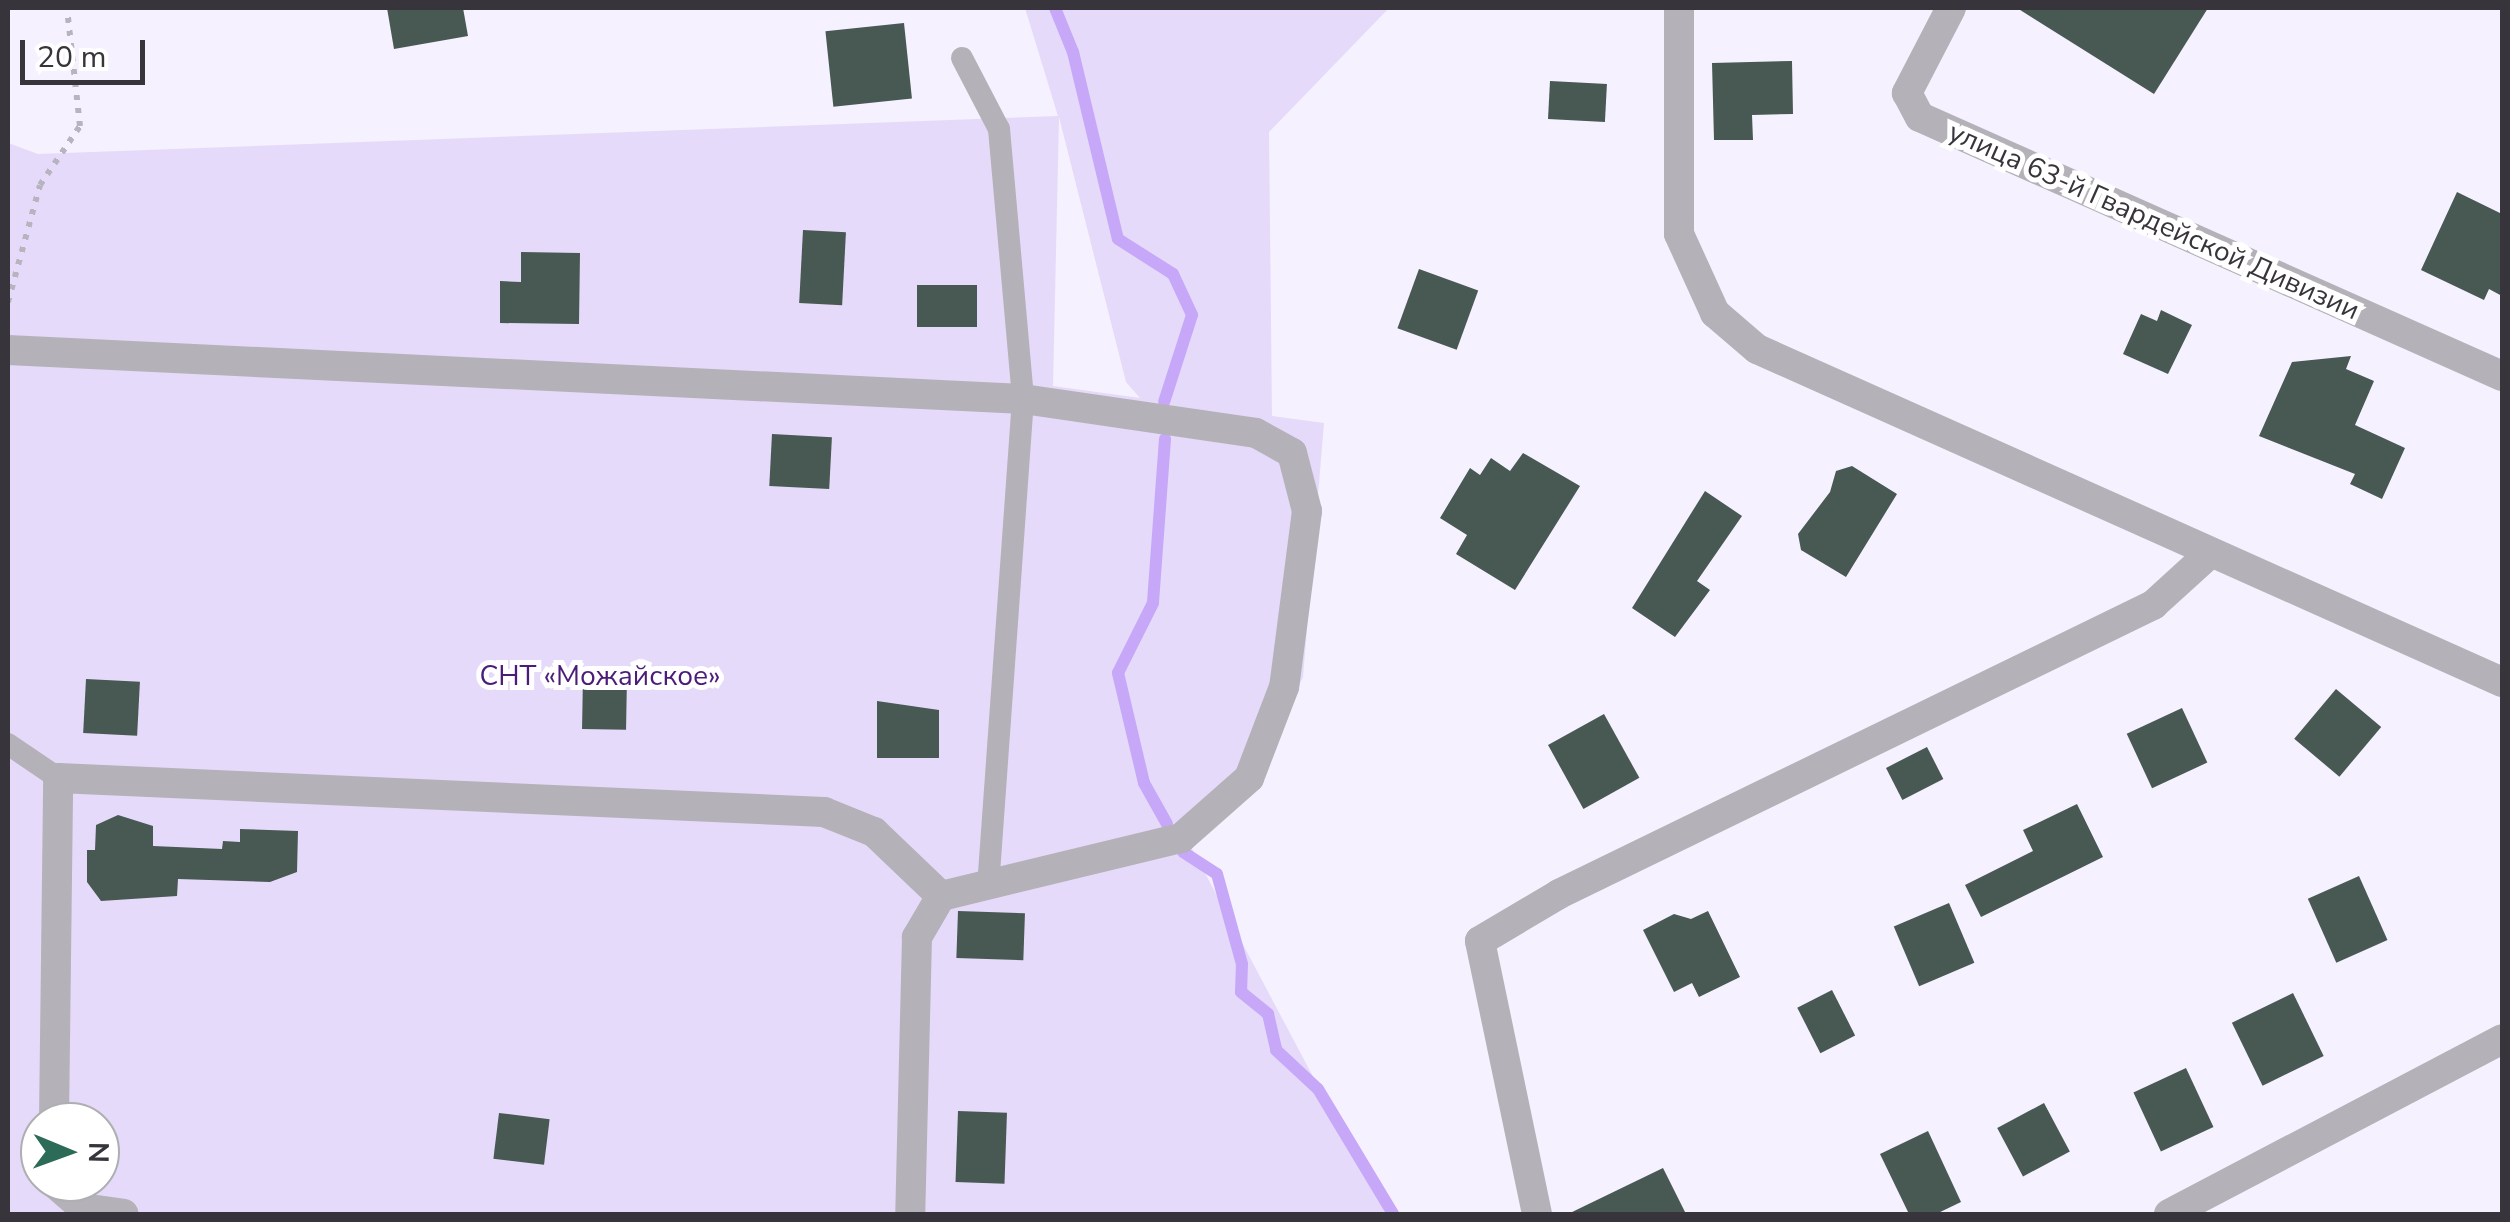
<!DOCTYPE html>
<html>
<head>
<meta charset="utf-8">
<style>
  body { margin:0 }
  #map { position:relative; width:2510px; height:1222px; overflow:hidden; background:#f5f1fe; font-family:"Nunito Sans",sans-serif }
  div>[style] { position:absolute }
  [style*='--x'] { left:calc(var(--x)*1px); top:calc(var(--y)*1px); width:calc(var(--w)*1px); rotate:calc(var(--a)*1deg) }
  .green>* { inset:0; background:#e5daf9 }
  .stream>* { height:12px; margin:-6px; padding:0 6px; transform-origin:6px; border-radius:6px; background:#c7a7f8 }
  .building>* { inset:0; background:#485852; transform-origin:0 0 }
  .path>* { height:6px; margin-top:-3px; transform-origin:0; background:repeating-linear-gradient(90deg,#b8b4bf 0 5px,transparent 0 13px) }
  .service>* { height:22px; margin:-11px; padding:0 11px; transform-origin:11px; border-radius:11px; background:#b4b1b8 }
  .minor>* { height:30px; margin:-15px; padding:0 15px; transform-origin:15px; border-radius:15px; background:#b4b1b8 }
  span { translate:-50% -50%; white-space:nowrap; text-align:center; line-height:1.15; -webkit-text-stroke:10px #fff; paint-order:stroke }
  .street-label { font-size:28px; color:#37353b }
  .park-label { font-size:28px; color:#4b1d79 }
  .frame { position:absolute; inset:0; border:10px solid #37353b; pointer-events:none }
  .north { position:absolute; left:20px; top:1102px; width:100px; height:100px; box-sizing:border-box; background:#fff; border:2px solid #afaeb1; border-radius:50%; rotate:91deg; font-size:28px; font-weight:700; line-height:40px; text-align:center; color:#37353b }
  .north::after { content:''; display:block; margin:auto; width:35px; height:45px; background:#2c6b58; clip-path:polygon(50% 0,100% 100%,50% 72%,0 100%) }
  .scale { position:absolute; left:20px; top:40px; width:125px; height:45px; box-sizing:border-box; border:5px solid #37353b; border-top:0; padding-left:12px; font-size:30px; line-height:35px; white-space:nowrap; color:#37353b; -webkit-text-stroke:8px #fff; paint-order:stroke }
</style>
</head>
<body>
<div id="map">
  <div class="green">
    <div style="clip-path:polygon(evenodd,1025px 8px,1389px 8px,1269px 132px,1272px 416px,1324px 423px,1303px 677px,1250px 792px,1188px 841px,1386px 1214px,8px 1214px,8px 143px,38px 154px,1058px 116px,1025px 8px,1059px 117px,1126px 382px,1140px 398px,1053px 386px,1059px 117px,1025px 8px,40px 1122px,100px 1122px,100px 1182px,40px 1182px,40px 1122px)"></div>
  </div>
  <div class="stream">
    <div style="--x:1055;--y:8;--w:48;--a:67.8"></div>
    <div style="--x:1073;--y:52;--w:192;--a:76.5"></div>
    <div style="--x:1118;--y:239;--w:65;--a:32.5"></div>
    <div style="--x:1173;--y:274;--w:45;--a:65.1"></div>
    <div style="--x:1192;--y:315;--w:91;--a:107.8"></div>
    <div style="--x:1165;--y:439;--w:164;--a:94.2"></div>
    <div style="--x:1153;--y:603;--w:78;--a:116.6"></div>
    <div style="--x:1118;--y:673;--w:113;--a:76.7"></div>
    <div style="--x:1144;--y:783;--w:47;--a:60.7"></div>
    <div style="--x:1183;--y:852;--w:40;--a:32.9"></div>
    <div style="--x:1217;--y:874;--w:93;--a:74.5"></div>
    <div style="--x:1242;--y:964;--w:28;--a:92"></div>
    <div style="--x:1241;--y:992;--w:35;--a:39"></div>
    <div style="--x:1268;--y:1014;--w:37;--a:77"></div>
    <div style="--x:1276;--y:1050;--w:57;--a:42.9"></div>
    <div style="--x:1318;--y:1089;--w:146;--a:59"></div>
  </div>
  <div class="building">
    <div style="clip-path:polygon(387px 8px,463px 8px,468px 36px,394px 49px)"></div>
    <div style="clip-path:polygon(2017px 8px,2208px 8px,2154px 94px)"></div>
    <div style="left:904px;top:23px;width:76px;height:79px;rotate:84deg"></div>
    <div style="clip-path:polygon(1792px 61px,1793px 114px,1752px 115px,1753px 140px,1714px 140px,1712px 63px)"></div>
    <div style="left:1550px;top:81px;width:57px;height:38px;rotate:3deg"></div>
    <div style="clip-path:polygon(2457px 192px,2502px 214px,2502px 296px,2489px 289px,2484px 300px,2421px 270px)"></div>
    <div style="left:803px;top:230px;width:43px;height:73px;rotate:3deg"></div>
    <div style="clip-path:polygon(521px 252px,580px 253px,579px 324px,500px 323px,500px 281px,521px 282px)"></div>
    <div style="left:1419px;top:269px;width:63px;height:63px;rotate:20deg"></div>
    <div style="left:917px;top:285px;width:60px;height:42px"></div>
    <div style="clip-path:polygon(2161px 310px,2192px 325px,2168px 374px,2123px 354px,2141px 314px,2157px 321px)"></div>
    <div style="clip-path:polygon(2351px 356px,2346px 369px,2374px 381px,2355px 425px,2405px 448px,2382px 499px,2350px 484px,2355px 474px,2259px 436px,2292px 362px)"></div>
    <div style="left:772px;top:434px;width:60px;height:52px;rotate:3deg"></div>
    <div style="clip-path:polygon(1523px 453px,1580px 486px,1515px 590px,1456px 554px,1467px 535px,1440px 518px,1470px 468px,1480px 475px,1491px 458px,1510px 471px)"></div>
    <div style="clip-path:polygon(1852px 466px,1897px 494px,1846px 577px,1801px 550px,1798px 534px,1830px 492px,1836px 471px)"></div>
    <div style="clip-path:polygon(1705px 491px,1742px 516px,1697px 581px,1710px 590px,1675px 637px,1632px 608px)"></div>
    <div style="left:583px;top:675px;width:44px;height:54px;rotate:1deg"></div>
    <div style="left:86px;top:679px;width:54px;height:54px;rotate:3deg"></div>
    <div style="left:2336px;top:689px;width:59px;height:65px;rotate:40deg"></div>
    <div style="clip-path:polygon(877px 701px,939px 710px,939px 758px,877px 758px)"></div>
    <div style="left:2182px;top:708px;width:60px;height:61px;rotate:65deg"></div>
    <div style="left:1604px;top:714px;width:73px;height:64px;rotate:61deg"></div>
    <div style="left:1927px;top:747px;width:36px;height:46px;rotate:63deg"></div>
    <div style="clip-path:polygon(2077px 804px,2103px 857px,1981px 917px,1965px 885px,2033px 851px,2023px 830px)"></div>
    <div style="clip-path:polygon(118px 815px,153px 826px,153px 846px,222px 849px,223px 841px,240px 842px,240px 829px,298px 831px,297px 872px,270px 882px,178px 879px,177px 896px,101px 901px,87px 882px,87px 850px,95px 850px,96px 825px)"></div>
    <div style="left:2359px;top:876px;width:70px;height:56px;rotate:66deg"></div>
    <div style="left:1949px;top:903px;width:65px;height:60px;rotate:67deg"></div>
    <div style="left:958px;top:911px;width:67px;height:47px;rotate:2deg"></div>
    <div style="clip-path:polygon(1708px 911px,1740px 977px,1699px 997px,1692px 983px,1674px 992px,1643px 930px,1674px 914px,1691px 919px)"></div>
    <div style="left:1832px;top:990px;width:51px;height:39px;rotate:63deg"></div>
    <div style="left:2293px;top:993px;width:70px;height:68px;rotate:64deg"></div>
    <div style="left:2186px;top:1068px;width:65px;height:58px;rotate:65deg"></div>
    <div style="left:2044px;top:1103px;width:55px;height:53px;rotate:62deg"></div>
    <div style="left:958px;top:1111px;width:49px;height:71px;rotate:2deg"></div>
    <div style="left:499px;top:1113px;width:51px;height:46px;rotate:7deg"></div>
    <div style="clip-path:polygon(1928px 1131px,1961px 1202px,1936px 1214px,1909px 1214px,1880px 1154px)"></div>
    <div style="clip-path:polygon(1663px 1168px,1686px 1214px,1568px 1214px)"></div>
  </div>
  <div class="path">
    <div style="--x:8;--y:302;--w:121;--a:-74.7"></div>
    <div style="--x:40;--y:185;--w:71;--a:-55.9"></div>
    <div style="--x:80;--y:126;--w:119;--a:-96.3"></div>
  </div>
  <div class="service">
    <div style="--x:962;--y:58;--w:80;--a:62.5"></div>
    <div style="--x:999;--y:129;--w:271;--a:84.9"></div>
    <div style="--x:1023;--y:399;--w:485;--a:94.1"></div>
    <div style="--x:8;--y:744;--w:60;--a:34.2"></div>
  </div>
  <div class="minor">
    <div style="--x:1679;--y:8;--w:226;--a:90"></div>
    <div style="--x:1679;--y:234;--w:87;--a:65.5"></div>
    <div style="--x:1715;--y:313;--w:55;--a:40.6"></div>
    <div style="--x:1757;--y:349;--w:816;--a:24.08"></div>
    <div style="--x:1951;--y:8;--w:96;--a:117.4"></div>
    <div style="--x:1907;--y:93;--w:27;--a:62"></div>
    <div style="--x:1920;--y:117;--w:637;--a:23.99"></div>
    <div style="--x:8;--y:350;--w:1016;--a:2.76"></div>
    <div style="--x:1023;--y:399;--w:235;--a:8.3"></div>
    <div style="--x:1256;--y:433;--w:41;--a:29.1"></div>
    <div style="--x:1292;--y:453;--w:60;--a:75.5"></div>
    <div style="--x:1307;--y:511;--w:177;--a:97.4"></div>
    <div style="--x:1284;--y:687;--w:97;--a:111"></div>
    <div style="--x:1249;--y:778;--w:91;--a:138.6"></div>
    <div style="--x:1181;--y:838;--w:247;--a:166.4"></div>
    <div style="--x:941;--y:896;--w:48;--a:120.3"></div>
    <div style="--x:917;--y:937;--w:277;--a:91.4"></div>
    <div style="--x:54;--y:1122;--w:344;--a:-89.3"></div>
    <div style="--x:58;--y:778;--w:767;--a:2.54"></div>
    <div style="--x:824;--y:812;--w:54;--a:21.8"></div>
    <div style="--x:874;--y:832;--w:93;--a:43.7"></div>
    <div style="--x:53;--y:1182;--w:40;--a:41"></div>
    <div style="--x:83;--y:1208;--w:41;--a:8.3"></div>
    <div style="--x:1537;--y:1214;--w:279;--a:-101.8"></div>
    <div style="--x:1480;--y:941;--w:92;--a:-30.7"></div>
    <div style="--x:1559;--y:894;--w:661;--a:-25.94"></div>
    <div style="--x:2153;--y:605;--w:76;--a:-42.3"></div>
    <div style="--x:2169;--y:1214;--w:376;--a:-27.7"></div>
  </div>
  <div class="street-label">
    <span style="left:2154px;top:221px;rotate:24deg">улица 63-й Гвардейской Дивизии</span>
  </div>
  <div class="park-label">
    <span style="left:600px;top:676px">СНТ «Можайское»</span>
  </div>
  <div class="frame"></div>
  <div class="north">N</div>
  <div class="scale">20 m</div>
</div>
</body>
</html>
